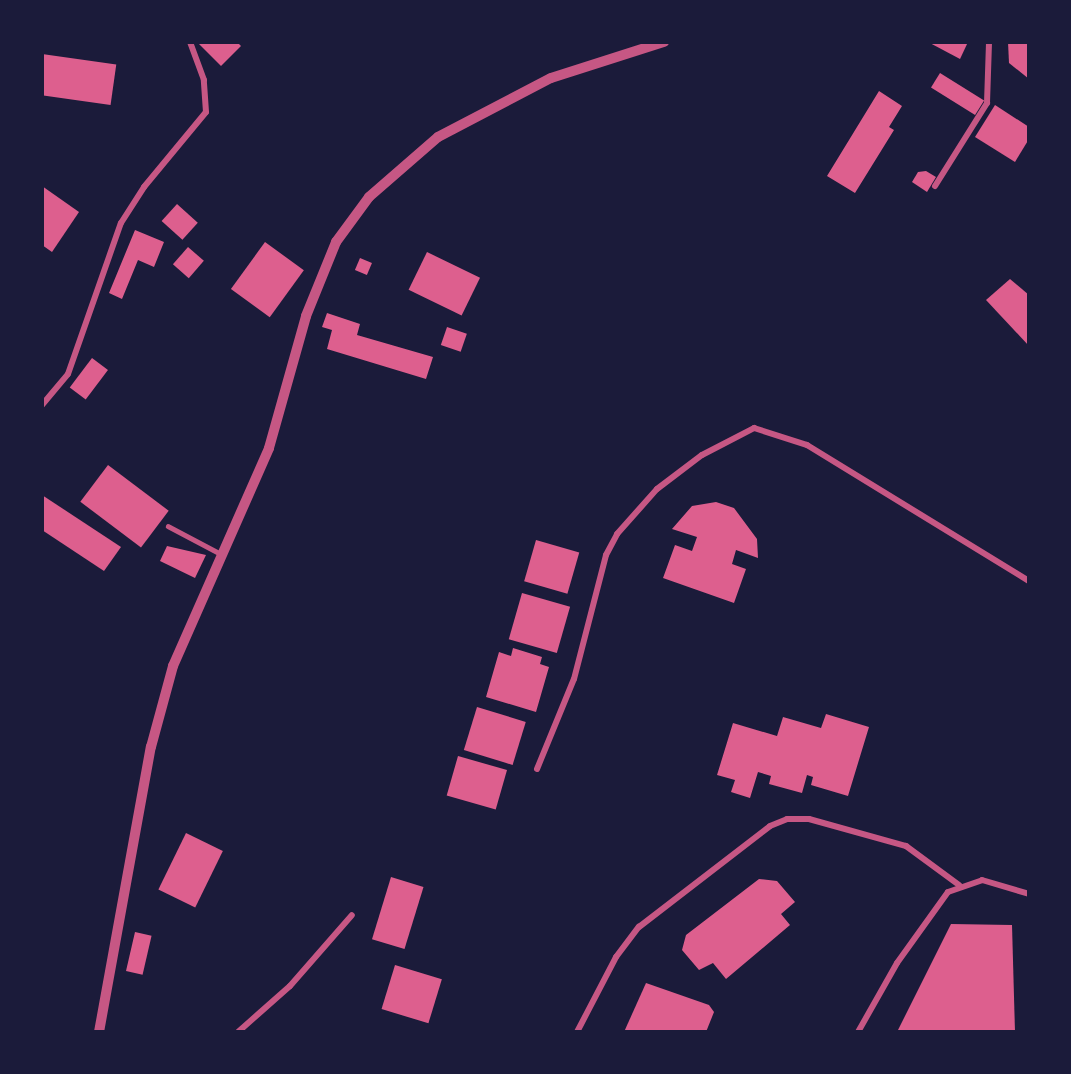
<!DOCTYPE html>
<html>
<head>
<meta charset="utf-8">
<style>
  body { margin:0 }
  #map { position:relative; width:1071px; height:1074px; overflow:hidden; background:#1b1b3a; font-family:"Sofia Sans Condensed",sans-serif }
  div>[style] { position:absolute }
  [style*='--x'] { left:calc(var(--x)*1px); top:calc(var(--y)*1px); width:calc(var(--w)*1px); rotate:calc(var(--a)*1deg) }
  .building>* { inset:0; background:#dd5f8e; transform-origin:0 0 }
  .service>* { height:4.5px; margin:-2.25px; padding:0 2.25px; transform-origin:2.25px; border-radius:2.25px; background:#c65784 }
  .minor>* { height:6px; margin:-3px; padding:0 3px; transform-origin:3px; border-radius:3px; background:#c65784 }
  .tertiary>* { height:10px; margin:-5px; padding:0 5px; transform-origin:5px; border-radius:5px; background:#c65784 }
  span { translate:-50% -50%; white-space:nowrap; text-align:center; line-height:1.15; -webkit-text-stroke:6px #1b1b3a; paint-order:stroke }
  .frame { position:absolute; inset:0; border:44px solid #1b1b3a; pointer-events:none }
</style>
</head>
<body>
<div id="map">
  <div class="building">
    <div style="clip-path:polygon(197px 42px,237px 42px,241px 46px,221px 66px)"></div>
    <div style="clip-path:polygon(928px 42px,968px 42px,960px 59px)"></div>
    <div style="clip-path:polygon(1008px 42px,1029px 42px,1029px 79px,1009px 63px)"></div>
    <div style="left:42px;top:54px;width:75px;height:41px;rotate:8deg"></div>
    <div style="left:940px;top:73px;width:52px;height:17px;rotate:32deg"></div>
    <div style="clip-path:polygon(879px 91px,902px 106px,889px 127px,894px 130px,855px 193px,827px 176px)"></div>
    <div style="clip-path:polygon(995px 105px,1029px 127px,1029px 139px,1015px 162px,975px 137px)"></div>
    <div style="clip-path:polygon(926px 171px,936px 177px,927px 192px,912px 182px,918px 172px)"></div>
    <div style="clip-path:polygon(42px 186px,79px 212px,52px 252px,42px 245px)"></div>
    <div style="left:177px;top:204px;width:28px;height:23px;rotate:42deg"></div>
    <div style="clip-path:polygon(135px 230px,164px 242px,154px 267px,138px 260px,122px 299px,109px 293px)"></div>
    <div style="left:265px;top:242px;width:48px;height:58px;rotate:36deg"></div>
    <div style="left:188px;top:247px;width:21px;height:23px;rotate:41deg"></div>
    <div style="left:427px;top:252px;width:59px;height:42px;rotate:26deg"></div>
    <div style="left:360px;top:258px;width:13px;height:13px;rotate:23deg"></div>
    <div style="clip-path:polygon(1010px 279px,1029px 295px,1029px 346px,986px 300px)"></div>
    <div style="clip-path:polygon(327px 313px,360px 324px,357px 335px,433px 357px,426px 379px,327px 349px,332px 330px,322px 327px)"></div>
    <div style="left:447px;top:327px;width:21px;height:19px;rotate:19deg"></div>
    <div style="left:92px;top:358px;width:20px;height:37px;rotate:37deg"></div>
    <div style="left:108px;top:465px;width:76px;height:46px;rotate:37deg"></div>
    <div style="clip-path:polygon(42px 495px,121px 547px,104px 571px,42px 530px)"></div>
    <div style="clip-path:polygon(716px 502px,734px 508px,757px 539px,758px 558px,736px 550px,732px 564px,746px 569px,734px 603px,663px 578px,675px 545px,692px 551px,697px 537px,672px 529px,692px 506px)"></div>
    <div style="left:536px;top:540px;width:45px;height:43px;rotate:16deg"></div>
    <div style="clip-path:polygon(167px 546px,206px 555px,195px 578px,160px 561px)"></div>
    <div style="left:522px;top:593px;width:50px;height:48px;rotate:16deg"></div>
    <div style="clip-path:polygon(513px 648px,542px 657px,540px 664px,549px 667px,536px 712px,486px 697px,499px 652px,511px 656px)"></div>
    <div style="left:477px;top:707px;width:51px;height:45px;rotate:17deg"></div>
    <div style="clip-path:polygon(826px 714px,869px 727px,848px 796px,811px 785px,813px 777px,807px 775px,802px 793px,769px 784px,771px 776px,758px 772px,750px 798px,731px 792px,735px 780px,717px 775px,733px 723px,777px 736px,783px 717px,821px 728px)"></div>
    <div style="left:458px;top:756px;width:51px;height:41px;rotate:16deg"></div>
    <div style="left:186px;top:833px;width:41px;height:63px;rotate:26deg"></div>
    <div style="left:391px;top:877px;width:34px;height:65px;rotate:17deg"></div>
    <div style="clip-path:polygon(759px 879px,777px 881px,795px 902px,781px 914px,790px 925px,726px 979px,713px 963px,699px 970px,682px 950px,686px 935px)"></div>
    <div style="clip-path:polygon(951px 924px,1012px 925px,1015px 1032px,897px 1032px)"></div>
    <div style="left:135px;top:932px;width:17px;height:40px;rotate:13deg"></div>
    <div style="left:395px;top:965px;width:49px;height:46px;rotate:17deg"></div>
    <div style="clip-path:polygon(646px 983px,709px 1005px,714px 1012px,706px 1032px,624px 1032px)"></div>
  </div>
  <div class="service">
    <div style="--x:168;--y:526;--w:60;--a:27.8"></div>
  </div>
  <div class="minor">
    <div style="--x:935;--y:186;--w:98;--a:-57.9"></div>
    <div style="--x:987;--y:103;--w:61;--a:-88.1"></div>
    <div style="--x:42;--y:405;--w:40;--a:-50"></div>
    <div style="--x:68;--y:374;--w:160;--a:-70.7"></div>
    <div style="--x:121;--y:223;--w:43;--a:-57.4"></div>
    <div style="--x:144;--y:187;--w:97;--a:-50.4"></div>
    <div style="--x:206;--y:112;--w:32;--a:-94"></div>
    <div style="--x:204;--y:80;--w:40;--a:-110.2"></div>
    <div style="--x:537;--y:769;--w:97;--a:-67.7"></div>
    <div style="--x:574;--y:679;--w:128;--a:-75.5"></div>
    <div style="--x:606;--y:555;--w:24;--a:-62"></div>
    <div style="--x:617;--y:534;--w:60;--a:-48.4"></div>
    <div style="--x:657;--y:489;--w:56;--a:-37.1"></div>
    <div style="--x:702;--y:455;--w:59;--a:-27.4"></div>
    <div style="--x:754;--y:428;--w:56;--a:17.8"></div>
    <div style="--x:807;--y:445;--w:260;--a:31.5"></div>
    <div style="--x:238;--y:1032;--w:69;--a:-41.5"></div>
    <div style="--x:290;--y:986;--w:94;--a:-48.9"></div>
    <div style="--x:577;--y:1032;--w:85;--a:-62.5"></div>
    <div style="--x:616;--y:957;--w:38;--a:-53"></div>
    <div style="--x:639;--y:927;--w:165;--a:-37.6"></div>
    <div style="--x:770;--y:826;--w:18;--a:-22"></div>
    <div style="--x:787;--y:819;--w:22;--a:0"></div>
    <div style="--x:809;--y:819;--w:101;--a:15.6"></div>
    <div style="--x:906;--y:846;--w:66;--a:36.3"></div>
    <div style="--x:858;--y:1032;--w:79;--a:-60.5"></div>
    <div style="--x:897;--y:963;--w:87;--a:-54.3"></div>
    <div style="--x:948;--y:892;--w:36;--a:-19"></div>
    <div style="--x:982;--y:880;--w:49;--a:16.6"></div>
  </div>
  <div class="tertiary">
    <div style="--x:99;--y:1032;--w:290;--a:-79.7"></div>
    <div style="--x:151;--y:747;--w:84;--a:-74.8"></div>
    <div style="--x:173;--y:666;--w:238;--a:-66.2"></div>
    <div style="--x:269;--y:448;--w:137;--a:-74.3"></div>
    <div style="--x:306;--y:316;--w:80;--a:-67.9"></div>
    <div style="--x:336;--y:242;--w:56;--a:-53.7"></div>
    <div style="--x:369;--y:197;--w:91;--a:-41"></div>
    <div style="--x:438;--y:137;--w:127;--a:-27.6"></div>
    <div style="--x:551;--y:78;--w:119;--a:-17.7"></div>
  </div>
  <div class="frame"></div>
</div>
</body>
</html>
